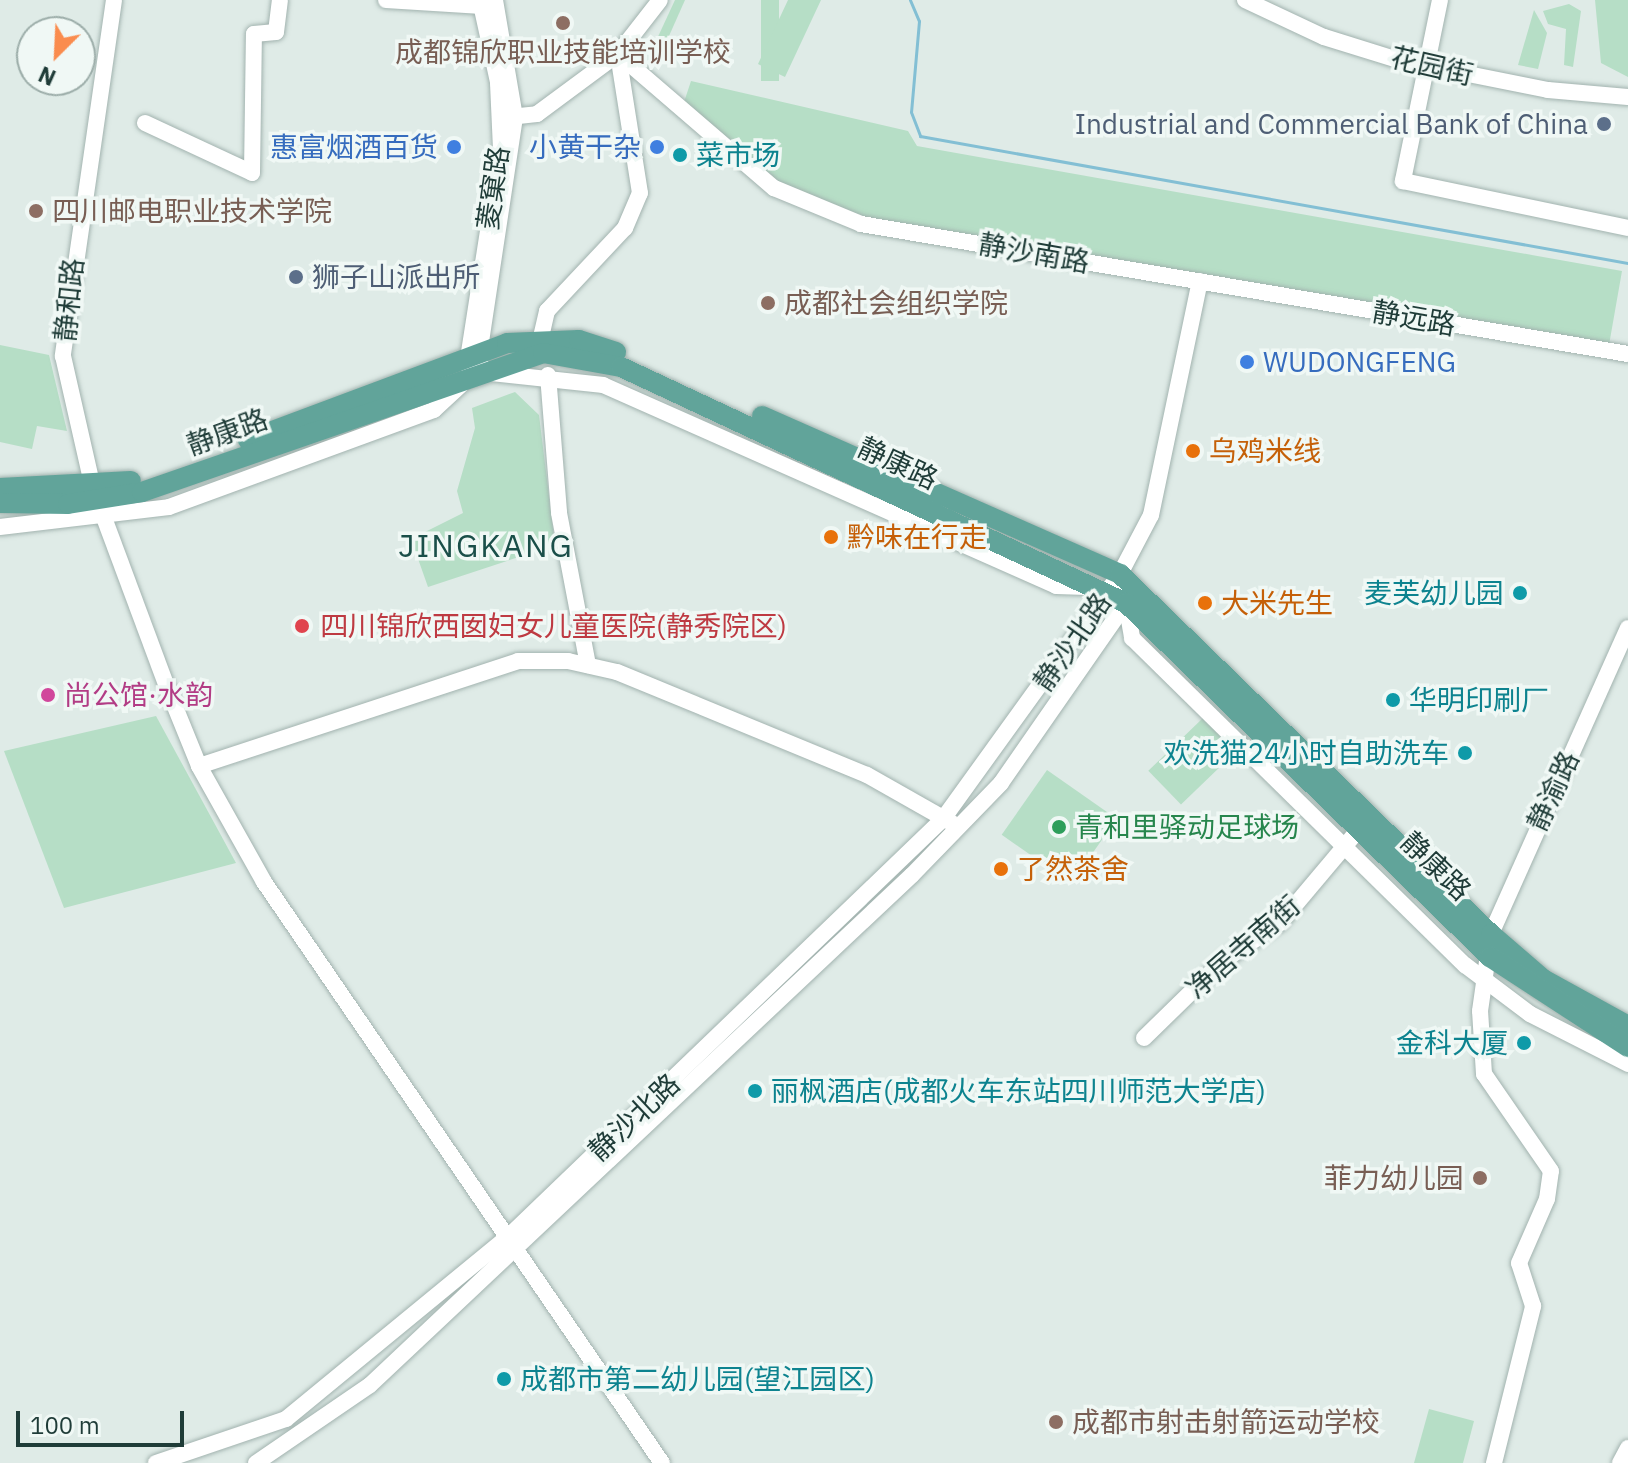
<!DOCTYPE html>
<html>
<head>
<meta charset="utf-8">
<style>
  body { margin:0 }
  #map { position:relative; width:1628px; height:1463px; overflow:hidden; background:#dfebe7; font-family:"IBM Plex Sans","Noto Sans SC",sans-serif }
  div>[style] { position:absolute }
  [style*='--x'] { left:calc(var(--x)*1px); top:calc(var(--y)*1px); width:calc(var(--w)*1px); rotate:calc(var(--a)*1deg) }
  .green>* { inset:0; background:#b6dec6; transform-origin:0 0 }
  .stream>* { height:3px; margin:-1.5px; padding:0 1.5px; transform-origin:1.5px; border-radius:1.5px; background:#83bfd4 }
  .roads { filter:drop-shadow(0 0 2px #a2b3af) drop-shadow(0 0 2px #a2b3af) }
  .minor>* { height:16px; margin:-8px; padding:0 8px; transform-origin:8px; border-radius:8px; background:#fff }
  .major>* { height:20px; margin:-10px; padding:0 10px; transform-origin:10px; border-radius:10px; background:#61a49a }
  .dots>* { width:22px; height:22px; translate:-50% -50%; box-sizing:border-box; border:4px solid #f0f8f5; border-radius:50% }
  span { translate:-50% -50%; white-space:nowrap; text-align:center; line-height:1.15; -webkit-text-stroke:7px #f0f8f5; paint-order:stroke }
  .education-label { font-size:28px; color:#785e54 }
  .left { translate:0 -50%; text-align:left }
  .right { translate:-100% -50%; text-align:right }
  .street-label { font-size:28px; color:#1f3c38 }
  .service-label { font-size:28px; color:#4e5e75 }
  .shop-label { font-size:28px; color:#366cbe }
  .culture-label { font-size:28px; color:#0d838f }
  .food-label { font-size:28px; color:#c56008 }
  .health-label { font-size:28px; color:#be3a42 }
  .hotel-label { font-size:28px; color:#b23c85 }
  .leisure-label { font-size:28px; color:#27864d }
  .quarter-label { font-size:32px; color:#1a4f49; letter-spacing:2px }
  .north { position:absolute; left:16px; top:16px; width:80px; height:80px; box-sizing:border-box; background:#f0f8f5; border:2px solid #9cada9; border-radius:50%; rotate:204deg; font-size:22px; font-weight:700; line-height:32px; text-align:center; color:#1f3c38 }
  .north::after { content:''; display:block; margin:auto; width:28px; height:36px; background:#fa8c4e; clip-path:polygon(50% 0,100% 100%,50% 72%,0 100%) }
  .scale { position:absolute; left:16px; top:1411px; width:168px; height:36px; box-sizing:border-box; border:4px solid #1f3c38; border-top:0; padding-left:10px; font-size:24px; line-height:28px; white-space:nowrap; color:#1f3c38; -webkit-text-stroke:6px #f0f8f5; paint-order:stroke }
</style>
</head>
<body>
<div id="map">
  <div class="green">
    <div style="clip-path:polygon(675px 0,685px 0,665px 45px,656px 41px)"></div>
    <div style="left:761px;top:0;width:18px;height:81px"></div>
    <div style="clip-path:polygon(788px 0,821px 0,785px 77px,758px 64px)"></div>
    <div style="clip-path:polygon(1595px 0,1628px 0,1628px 77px,1601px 63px)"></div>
    <div style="clip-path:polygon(1569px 4px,1581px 11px,1573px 67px,1564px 65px,1566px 29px,1548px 24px,1543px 11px)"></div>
    <div style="clip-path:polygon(1534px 10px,1547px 33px,1538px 69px,1518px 65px)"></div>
    <div style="clip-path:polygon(691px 81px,908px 131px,917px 146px,1622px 271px,1609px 345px,861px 217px,778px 181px,684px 102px)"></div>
    <div style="clip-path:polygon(0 345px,49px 355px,67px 431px,37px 426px,32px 449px,0 442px)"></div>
    <div style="clip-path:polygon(515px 392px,539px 415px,555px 545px,428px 587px,411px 539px,463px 513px,457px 491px,475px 428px,472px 408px)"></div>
    <div style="clip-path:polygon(156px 716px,236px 863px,64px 908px,4px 751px)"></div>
    <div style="left:1203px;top:718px;width:47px;height:76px;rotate:46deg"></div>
    <div style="left:1047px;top:770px;width:85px;height:79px;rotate:35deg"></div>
    <div style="clip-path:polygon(1429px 1409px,1474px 1421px,1463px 1463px,1414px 1463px)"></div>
  </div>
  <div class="stream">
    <div style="--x:910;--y:0;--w:23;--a:67"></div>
    <div style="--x:919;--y:21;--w:91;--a:95"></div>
    <div style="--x:911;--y:112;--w:26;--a:69"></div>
    <div style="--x:920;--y:136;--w:719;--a:10.17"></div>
  </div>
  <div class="roads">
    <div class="minor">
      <div style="--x:114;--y:0;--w:360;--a:98.2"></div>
      <div style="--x:63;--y:356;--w:135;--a:77.2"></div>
      <div style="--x:93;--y:488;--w:212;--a:69.6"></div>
      <div style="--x:167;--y:687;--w:85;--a:67.9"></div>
      <div style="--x:199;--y:766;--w:133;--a:60.7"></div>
      <div style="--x:264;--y:882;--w:704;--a:55.59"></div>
      <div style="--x:386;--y:0;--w:96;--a:3.6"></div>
      <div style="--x:495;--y:0;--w:119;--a:80.3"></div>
      <div style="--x:515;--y:117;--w:241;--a:98.6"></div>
      <div style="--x:479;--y:355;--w:17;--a:80"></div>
      <div style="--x:482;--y:372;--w:122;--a:6.1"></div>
      <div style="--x:603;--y:385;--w:496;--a:23.9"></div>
      <div style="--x:1056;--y:586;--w:31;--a:2"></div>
      <div style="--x:1245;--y:0;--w:87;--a:25.1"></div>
      <div style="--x:1324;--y:37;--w:77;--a:17.3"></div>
      <div style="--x:1398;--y:60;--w:153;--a:11.3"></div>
      <div style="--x:1548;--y:90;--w:80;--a:5"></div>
      <div style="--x:1440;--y:0;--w:185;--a:101.6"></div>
      <div style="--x:1403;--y:181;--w:230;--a:11.8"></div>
      <div style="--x:500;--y:118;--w:37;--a:-6"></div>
      <div style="--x:537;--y:114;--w:101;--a:-36.5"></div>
      <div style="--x:618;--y:54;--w:206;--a:40.7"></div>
      <div style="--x:774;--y:188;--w:94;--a:22.5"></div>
      <div style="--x:861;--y:224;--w:778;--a:9.62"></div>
      <div style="--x:145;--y:123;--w:118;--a:25"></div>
      <div style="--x:252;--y:173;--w:139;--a:-89.2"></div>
      <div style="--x:254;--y:34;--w:22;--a:-5"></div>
      <div style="--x:276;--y:32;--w:32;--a:-83"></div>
      <div style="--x:541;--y:337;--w:27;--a:-77"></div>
      <div style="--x:547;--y:311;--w:114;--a:-46.8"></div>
      <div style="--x:625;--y:228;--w:38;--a:-67"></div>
      <div style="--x:640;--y:193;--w:141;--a:-99"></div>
      <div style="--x:618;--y:54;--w:68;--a:-52.1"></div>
      <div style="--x:467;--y:365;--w:219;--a:-81.1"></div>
      <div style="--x:501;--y:149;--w:67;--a:-92.6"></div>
      <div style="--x:498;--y:82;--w:84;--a:-102.4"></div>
      <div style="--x:548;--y:375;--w:138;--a:85.4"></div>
      <div style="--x:559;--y:513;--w:155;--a:79.2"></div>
      <div style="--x:0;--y:527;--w:170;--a:-6.7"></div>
      <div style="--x:169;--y:507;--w:282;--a:-20.1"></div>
      <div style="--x:434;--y:410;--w:41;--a:-43"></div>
      <div style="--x:1126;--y:603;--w:36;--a:80"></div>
      <div style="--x:1132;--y:638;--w:467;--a:44.5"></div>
      <div style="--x:1465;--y:965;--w:81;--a:37"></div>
      <div style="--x:1530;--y:1014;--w:110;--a:27"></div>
      <div style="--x:199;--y:766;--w:336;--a:-18.2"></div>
      <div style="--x:518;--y:661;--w:50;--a:0"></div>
      <div style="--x:568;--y:661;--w:50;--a:12.7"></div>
      <div style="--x:617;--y:672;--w:270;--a:22.4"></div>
      <div style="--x:867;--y:775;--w:98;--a:29.5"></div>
      <div style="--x:1144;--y:1038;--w:112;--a:-44.3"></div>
      <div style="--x:1224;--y:960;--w:67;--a:-33.5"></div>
      <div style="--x:1280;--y:923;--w:133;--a:-49.9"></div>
      <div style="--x:156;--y:1463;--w:137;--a:-18.7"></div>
      <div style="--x:286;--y:1419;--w:290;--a:-39.4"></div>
      <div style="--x:510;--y:1235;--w:600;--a:-43.85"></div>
      <div style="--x:943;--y:819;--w:302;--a:-54.2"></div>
      <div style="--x:1120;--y:574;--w:67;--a:-62.3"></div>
      <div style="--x:1151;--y:515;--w:239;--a:-78.2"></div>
      <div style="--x:256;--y:1463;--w:138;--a:-34.4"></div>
      <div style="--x:370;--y:1385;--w:744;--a:-43.26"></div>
      <div style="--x:912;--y:875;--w:128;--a:-45.9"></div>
      <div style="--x:1001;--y:783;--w:219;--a:-55.2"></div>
      <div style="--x:1126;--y:603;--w:11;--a:-105"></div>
      <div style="--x:1494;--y:1463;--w:162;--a:-76"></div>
      <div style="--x:1533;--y:1306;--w:45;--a:-108"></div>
      <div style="--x:1519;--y:1263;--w:70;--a:-66.4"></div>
      <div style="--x:1547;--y:1199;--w:28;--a:-82"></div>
      <div style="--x:1551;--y:1171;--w:118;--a:-124.6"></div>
      <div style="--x:1484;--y:1074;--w:63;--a:-93.6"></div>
      <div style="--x:1480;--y:1011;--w:78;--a:-81.9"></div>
      <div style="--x:1491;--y:934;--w:335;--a:-65.9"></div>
      <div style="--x:1620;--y:1463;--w:17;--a:-62"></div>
    </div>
    <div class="major">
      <div style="--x:762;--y:416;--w:391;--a:23.8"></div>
      <div style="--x:1120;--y:574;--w:517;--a:44.14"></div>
      <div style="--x:1491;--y:934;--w:69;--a:40.9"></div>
      <div style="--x:1543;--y:979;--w:97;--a:28.9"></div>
      <div style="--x:248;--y:440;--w:277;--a:-20.5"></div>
      <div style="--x:507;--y:343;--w:72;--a:-2.4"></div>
      <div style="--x:579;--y:340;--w:39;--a:18"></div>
      <div style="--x:0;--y:488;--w:131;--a:-3.1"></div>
      <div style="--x:0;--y:503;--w:68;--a:0.8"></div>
      <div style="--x:68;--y:504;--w:75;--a:-9.2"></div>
      <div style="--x:142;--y:492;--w:424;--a:-19.1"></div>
      <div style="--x:543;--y:353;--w:79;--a:10.2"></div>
      <div style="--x:621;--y:367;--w:557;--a:25.05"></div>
      <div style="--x:1126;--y:603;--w:508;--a:44.2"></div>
      <div style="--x:1490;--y:957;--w:165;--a:33.1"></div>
    </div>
  </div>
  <div class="dots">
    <div style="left:563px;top:23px;background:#8d6e63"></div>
    <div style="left:1604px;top:124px;background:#5c6f8a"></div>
    <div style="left:454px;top:147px;background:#3f7fe0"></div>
    <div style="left:657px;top:147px;background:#3f7fe0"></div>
    <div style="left:680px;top:155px;background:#0f9aa8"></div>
    <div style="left:36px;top:211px;background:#8d6e63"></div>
    <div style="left:296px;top:277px;background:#5c6f8a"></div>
    <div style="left:768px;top:303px;background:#8d6e63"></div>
    <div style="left:1247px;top:362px;background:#3f7fe0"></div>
    <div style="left:1193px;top:451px;background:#e8710a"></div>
    <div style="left:831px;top:537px;background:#e8710a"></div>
    <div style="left:1520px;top:593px;background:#0f9aa8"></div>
    <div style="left:1205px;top:603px;background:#e8710a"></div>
    <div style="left:302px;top:626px;background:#e0444e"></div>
    <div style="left:48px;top:695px;background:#d1479c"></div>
    <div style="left:1393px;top:700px;background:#0f9aa8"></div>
    <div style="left:1465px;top:753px;background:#0f9aa8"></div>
    <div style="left:1059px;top:827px;background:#2e9e5b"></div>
    <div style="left:1001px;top:869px;background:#e8710a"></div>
    <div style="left:1524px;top:1043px;background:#0f9aa8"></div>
    <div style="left:755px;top:1091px;background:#0f9aa8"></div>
    <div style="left:1480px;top:1178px;background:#8d6e63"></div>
    <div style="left:504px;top:1379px;background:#0f9aa8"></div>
    <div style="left:1056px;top:1422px;background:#8d6e63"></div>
  </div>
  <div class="education-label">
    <span style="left:563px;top:52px">成都锦欣职业技能培训学校</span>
    <span class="left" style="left:52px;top:211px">四川邮电职业技术学院</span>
    <span class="left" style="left:784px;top:303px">成都社会组织学院</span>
    <span class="right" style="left:1464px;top:1178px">菲力幼儿园</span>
    <span class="left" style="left:1072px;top:1422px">成都市射击射箭运动学校</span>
  </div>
  <div class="street-label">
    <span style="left:1432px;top:66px;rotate:13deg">花园街</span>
    <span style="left:493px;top:188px;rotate:-82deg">菱窠路</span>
    <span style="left:1034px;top:253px;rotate:10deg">静沙南路</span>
    <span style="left:69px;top:300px;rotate:-84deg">静和路</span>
    <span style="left:1414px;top:318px;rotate:10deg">静远路</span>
    <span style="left:227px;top:432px;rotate:-20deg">静康路</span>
    <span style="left:898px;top:463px;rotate:25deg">静康路</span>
    <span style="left:1072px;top:642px;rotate:-55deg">静沙北路</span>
    <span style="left:1553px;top:791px;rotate:-65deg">静渝路</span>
    <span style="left:1436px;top:866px;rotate:44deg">静康路</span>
    <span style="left:1243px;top:947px;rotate:-41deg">净居寺南街</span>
    <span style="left:634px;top:1117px;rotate:-43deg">静沙北路</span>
  </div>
  <div class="service-label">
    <span class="right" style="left:1588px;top:124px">Industrial and Commercial Bank of China</span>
    <span class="left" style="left:312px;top:277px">狮子山派出所</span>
  </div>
  <div class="shop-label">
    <span class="right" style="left:438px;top:147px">惠富烟酒百货</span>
    <span class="right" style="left:641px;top:147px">小黄干杂</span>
    <span class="left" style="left:1263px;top:362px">WUDONGFENG</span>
  </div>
  <div class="culture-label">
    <span class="left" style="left:696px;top:155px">菜市场</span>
    <span class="right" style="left:1504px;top:593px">麦芙幼儿园</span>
    <span class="left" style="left:1409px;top:700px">华明印刷厂</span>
    <span class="right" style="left:1449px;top:753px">欢洗猫24小时自助洗车</span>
    <span class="right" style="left:1508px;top:1043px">金科大厦</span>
    <span class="left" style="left:771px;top:1091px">丽枫酒店(成都火车东站四川师范大学店)</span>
    <span class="left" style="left:520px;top:1379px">成都市第二幼儿园(望江园区)</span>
  </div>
  <div class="food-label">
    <span class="left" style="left:1209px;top:451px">乌鸡米线</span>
    <span class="left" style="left:847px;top:537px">黔味在行走</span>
    <span class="left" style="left:1221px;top:603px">大米先生</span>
    <span class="left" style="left:1017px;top:869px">了然茶舍</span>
  </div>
  <div class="health-label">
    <span class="left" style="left:320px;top:626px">四川锦欣西囡妇女儿童医院(静秀院区)</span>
  </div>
  <div class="hotel-label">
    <span class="left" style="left:64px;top:695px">尚公馆·水韵</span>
  </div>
  <div class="leisure-label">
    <span class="left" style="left:1075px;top:827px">青和里驿动足球场</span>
  </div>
  <div class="quarter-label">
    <span style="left:486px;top:545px">JINGKANG</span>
  </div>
  <div class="north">N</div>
  <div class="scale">100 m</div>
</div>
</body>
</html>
